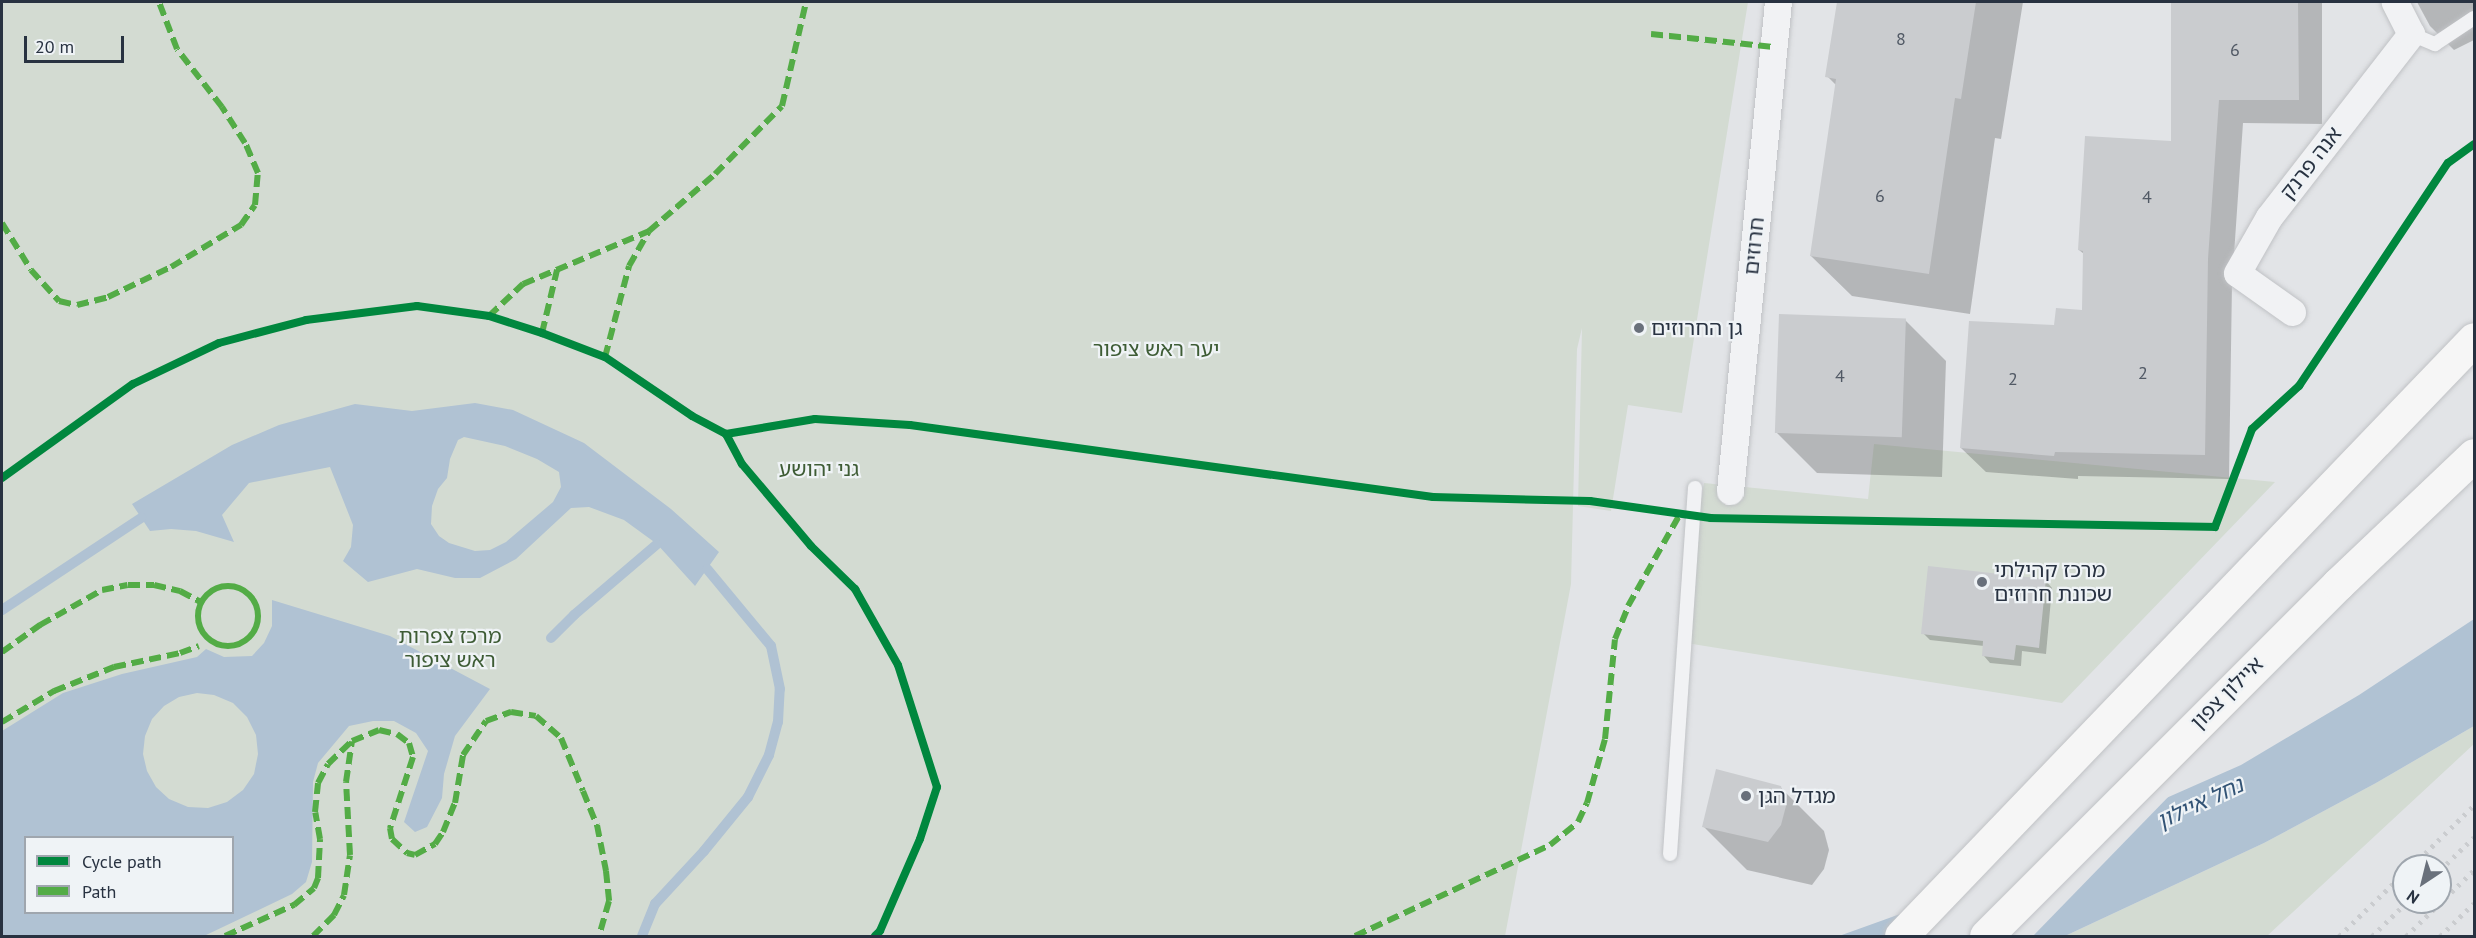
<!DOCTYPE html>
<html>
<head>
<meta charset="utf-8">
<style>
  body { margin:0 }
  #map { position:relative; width:2476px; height:938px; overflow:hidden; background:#e2e4e7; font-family:"PT Sans","Noto Sans Hebrew",sans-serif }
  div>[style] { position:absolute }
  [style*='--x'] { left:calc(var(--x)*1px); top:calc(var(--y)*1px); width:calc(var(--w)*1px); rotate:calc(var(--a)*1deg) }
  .green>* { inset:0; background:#d3dbd2 }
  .water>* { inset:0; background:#b0c2d3 }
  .pier>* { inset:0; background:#e2e4e7 }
  .shadow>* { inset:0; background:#0003 }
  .stream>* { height:10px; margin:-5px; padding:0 5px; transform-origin:5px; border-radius:5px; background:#b0c2d3 }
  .building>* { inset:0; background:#cacccf; transform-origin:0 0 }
  .roads { filter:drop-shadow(0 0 2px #c0c2c5) drop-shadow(0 0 2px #c0c2c5) }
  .service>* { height:14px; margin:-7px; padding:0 7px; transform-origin:7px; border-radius:7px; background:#f1f2f4 }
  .minor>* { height:27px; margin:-13.5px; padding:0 13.5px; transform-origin:13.5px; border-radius:13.5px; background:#f1f2f4 }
  .motorway>* { height:33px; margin:-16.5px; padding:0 16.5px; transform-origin:16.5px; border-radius:16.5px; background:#f6f6f6 }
  .rail>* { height:4.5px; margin-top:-2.25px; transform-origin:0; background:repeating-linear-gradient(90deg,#cacccf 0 3px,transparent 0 9px) }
  .quiet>* { height:6px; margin-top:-3px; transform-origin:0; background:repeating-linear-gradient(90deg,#53ac46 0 12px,transparent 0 18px) }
  .quiet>.ring { margin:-3px; padding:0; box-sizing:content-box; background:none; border:6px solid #53ac46; border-radius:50% }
  .cycleway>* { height:8px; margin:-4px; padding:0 4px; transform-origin:4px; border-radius:4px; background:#00873e }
  .dots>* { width:16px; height:16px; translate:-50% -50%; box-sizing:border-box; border:3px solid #eff3f6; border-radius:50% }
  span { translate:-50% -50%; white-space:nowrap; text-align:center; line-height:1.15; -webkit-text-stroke:4.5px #eff3f6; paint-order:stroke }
  .number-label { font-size:18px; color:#515965 }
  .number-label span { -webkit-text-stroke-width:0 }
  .street-label { font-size:21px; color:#283241 }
  .poi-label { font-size:21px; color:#283241 }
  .left { translate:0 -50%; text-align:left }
  .park-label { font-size:21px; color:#3e5c35 }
  .water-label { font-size:22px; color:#325375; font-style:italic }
  .frame { position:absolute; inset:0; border:3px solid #283241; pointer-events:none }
  .legend { position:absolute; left:24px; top:836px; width:210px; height:78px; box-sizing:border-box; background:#eff3f6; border:2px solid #9fa6ae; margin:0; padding:8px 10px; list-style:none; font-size:18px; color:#283241 }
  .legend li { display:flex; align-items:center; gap:12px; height:30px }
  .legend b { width:30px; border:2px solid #9fa6ae }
  .north { position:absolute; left:2392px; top:854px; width:60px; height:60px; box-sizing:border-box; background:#eff3f6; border:2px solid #9fa6ae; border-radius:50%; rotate:215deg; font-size:16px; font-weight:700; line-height:24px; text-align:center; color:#283241 }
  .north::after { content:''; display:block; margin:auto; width:21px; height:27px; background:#69707b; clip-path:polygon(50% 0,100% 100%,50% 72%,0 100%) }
  .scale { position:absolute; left:24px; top:36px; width:100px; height:27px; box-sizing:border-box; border:3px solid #283241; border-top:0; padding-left:8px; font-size:18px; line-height:21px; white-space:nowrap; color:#283241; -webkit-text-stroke:4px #eff3f6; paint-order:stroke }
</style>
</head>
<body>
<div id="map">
  <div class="green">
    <div style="clip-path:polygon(evenodd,2px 2px,1748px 2px,1682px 413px,1628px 405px,1611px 511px,1578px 506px,1582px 328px,1577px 349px,1571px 584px,1505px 936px,2px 936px,2px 2px,26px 838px,232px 838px,232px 912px,26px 912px,26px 838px)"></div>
    <div style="clip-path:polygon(1874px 444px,2275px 482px,2062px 703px,1680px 642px,1704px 483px,1868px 499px)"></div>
    <div style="clip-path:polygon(2474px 726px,2474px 744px,2267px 936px,2065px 936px,2264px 843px,2376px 783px)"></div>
  </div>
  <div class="water">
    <div style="clip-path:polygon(evenodd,475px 403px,513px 410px,584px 443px,671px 509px,719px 552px,695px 586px,657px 544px,624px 520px,589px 507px,571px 508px,516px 559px,480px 578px,455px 578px,417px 569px,368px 582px,343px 561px,351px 547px,353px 525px,330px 467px,249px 483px,222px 515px,234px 542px,196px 531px,171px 529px,150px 531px,132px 504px,232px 445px,279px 425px,355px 404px,412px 411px,475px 403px,464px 437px,505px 446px,537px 459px,559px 472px,561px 487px,553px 502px,506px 542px,490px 550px,475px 551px,449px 543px,439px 536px,431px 524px,432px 506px,438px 489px,447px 478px,450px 459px,458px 440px,464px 437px)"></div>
    <div style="clip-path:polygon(evenodd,272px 600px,390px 636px,490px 689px,455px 736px,444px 774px,442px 798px,427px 827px,415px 832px,404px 822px,428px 751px,416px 733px,394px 721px,373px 721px,349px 726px,318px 763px,313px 782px,312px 862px,306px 882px,292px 894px,204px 936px,2px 936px,2px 731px,63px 693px,122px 674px,197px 657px,206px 649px,224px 657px,252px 656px,264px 643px,272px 626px,272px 600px,197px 693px,214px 695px,233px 703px,247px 717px,256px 735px,258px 754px,254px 774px,243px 790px,227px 802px,208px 808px,188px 807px,169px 799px,156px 787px,147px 771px,143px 754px,145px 736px,152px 719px,164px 706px,179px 697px,197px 693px,272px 600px,26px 838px,232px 838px,232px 912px,26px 912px,26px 838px)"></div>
    <div style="clip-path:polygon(2474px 619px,2474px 726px,2376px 783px,2264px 843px,2065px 936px,1839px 936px,1917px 908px,2241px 765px,2359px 695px)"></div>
  </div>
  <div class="pier">
    <div style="clip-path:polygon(2172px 793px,2033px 936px,1888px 936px,1921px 903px)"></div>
  </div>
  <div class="shadow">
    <div style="clip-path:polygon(1839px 2px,2023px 2px,2001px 139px,1995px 138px,1970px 314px,1852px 296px,1811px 256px,1837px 86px,1827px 76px)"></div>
    <div style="clip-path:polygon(2173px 2px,2322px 2px,2322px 124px,2243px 123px,2232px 284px,2229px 479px,2078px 476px,2078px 479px,1986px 472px,1961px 448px,2055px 327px,2083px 312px,2084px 254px,2079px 250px,2173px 143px)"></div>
    <div style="clip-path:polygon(2417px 2px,2474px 2px,2474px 40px,2454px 50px,2430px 26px)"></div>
    <div style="clip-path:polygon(1905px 320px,1946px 361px,1942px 477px,1817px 473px,1776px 432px)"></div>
    <div style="clip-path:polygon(2046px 581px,2052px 588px,2046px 654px,2022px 651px,2021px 666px,1990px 663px,1984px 656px,1984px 646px,1930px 640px,1923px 633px)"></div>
    <div style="clip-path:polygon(1780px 787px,1824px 831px,1829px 850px,1824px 869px,1812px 885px,1747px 870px,1704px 827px)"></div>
  </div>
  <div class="stream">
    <div style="--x:2;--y:610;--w:167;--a:-33.5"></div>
    <div style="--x:551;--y:638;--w:33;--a:-45"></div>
    <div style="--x:574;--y:615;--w:109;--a:-40.5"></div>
    <div style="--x:642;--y:936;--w:35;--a:-68"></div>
    <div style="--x:655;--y:904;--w:72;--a:-47.2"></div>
    <div style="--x:704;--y:851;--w:70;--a:-50.8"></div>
    <div style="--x:748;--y:797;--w:47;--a:-63.4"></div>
    <div style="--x:769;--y:755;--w:34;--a:-75"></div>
    <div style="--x:778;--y:722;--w:33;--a:-87"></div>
    <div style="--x:780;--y:689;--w:44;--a:-101.8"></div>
    <div style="--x:771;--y:646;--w:100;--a:-129.7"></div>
  </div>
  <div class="building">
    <div style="clip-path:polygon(1837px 2px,1976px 2px,1961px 99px,1955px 98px,1929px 274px,1810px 256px,1836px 79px,1825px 77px)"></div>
    <div style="clip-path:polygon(2171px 2px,2298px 2px,2299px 100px,2219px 100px,2208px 259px,2205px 455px,2055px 452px,2054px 456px,1960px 448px,1969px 321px,2054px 325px,2056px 308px,2082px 310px,2083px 251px,2078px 250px,2085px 136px,2171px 141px)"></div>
    <div style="left:1779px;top:314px;width:127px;height:119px;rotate:2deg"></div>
    <div style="clip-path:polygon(1928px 566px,2046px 579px,2039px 648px,2016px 645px,2014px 660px,1982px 656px,1983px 641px,1921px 634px)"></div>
    <div style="clip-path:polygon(1716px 769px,1781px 786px,1786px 806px,1781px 825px,1768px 842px,1702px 827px)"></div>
  </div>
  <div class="roads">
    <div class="service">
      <div style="--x:2411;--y:34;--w:26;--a:23"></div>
      <div style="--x:2435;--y:44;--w:47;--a:-33.7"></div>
      <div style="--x:1670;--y:854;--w:367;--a:-86.1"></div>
    </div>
    <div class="minor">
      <div style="--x:2292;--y:312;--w:67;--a:-144.7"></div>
      <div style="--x:2237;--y:273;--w:64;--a:-60.3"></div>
      <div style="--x:2269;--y:217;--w:232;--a:-52.2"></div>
      <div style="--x:2411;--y:34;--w:36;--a:-117"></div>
      <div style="--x:1730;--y:491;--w:491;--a:-84.4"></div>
    </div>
    <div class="motorway">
      <div style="--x:1901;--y:936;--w:827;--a:-46.18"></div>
      <div style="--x:1986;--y:936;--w:498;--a:-45"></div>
      <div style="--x:2338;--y:584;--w:187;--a:-43.5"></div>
    </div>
  </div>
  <div class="rail">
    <div style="--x:2412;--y:866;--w:87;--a:-44.5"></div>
    <div style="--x:2440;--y:870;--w:47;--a:-44.1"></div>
    <div style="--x:2339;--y:936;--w:91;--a:-44.1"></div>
    <div style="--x:2372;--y:936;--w:49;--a:-44.2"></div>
    <div style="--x:2406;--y:936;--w:95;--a:-44.1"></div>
    <div style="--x:2440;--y:936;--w:47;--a:-44.1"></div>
  </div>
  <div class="quiet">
    <div style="--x:1651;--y:34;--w:123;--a:6.1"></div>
    <div style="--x:2;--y:223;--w:55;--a:58.3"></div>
    <div style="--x:31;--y:270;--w:42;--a:47.9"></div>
    <div style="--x:59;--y:301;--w:18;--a:13"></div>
    <div style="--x:77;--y:305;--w:32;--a:-14"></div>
    <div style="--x:108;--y:297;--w:70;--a:-25.5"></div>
    <div style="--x:171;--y:267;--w:82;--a:-31"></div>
    <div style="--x:241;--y:225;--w:24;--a:-55"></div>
    <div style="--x:255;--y:205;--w:32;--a:-85"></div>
    <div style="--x:258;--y:173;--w:33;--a:-113"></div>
    <div style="--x:245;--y:143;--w:43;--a:-122.6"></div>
    <div style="--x:222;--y:107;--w:73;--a:-127.8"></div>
    <div style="--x:177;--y:49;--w:50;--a:-111"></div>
    <div style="--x:489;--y:316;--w:47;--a:-43.3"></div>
    <div style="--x:523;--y:284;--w:137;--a:-22.8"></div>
    <div style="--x:542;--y:333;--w:65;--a:-76.6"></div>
    <div style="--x:605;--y:357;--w:94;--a:-75.2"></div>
    <div style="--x:629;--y:266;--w:40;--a:-60.3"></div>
    <div style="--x:649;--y:231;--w:87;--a:-40.8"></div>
    <div style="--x:715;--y:174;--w:95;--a:-45.4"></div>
    <div style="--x:782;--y:106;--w:107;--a:-77"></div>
    <div class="ring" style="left:198px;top:586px;width:54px;height:54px"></div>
    <div style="--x:2;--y:652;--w:47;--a:-35.4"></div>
    <div style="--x:40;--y:625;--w:71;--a:-29.4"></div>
    <div style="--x:102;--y:590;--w:26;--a:-11"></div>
    <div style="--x:128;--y:585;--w:26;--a:0"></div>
    <div style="--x:154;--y:585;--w:27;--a:13"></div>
    <div style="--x:180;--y:591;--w:24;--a:28"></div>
    <div style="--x:2;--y:722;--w:61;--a:-30.8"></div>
    <div style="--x:54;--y:691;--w:65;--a:-21.8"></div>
    <div style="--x:114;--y:667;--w:67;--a:-12"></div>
    <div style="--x:180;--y:653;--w:20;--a:-20"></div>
    <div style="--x:225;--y:936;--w:76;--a:-24.2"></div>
    <div style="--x:294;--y:905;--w:26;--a:-40"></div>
    <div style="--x:314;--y:888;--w:11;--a:-68"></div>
    <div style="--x:318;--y:878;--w:39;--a:-87"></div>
    <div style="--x:320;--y:839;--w:27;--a:-100"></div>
    <div style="--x:315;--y:812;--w:29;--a:-84"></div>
    <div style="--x:318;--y:783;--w:21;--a:-62"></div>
    <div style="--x:328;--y:764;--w:33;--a:-44"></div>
    <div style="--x:313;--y:936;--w:30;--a:-45"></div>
    <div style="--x:334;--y:915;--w:22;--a:-63"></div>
    <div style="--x:344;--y:895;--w:40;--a:-81.5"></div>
    <div style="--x:350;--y:855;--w:73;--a:-93.1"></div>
    <div style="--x:346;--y:782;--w:41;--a:-81.7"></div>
    <div style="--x:352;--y:741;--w:29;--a:-22"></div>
    <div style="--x:379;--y:730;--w:18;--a:13"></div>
    <div style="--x:397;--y:734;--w:15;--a:37"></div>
    <div style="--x:409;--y:743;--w:15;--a:74"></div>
    <div style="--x:413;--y:757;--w:75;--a:107.9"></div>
    <div style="--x:390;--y:828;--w:11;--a:80"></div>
    <div style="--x:392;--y:839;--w:21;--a:43"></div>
    <div style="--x:407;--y:853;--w:8;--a:14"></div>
    <div style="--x:415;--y:855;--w:23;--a:-29"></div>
    <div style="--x:435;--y:844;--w:14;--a:-56"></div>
    <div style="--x:443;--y:832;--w:31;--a:-68"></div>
    <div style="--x:455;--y:803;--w:49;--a:-80.5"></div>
    <div style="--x:463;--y:755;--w:41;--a:-55.9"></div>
    <div style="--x:486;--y:721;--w:27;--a:-20"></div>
    <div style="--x:511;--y:712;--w:25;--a:9"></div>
    <div style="--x:536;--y:716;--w:33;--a:41"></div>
    <div style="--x:561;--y:738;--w:57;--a:67.5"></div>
    <div style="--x:583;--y:791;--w:37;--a:68"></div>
    <div style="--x:597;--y:825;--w:47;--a:78.9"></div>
    <div style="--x:606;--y:871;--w:30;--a:84"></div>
    <div style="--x:609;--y:901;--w:36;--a:106"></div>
    <div style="--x:1355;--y:936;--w:215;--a:-25"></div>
    <div style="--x:1550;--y:845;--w:36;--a:-39"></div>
    <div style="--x:1578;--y:822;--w:21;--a:-65"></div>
    <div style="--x:1587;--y:803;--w:66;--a:-74.3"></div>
    <div style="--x:1605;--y:739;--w:100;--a:-84.3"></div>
    <div style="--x:1615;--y:639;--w:35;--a:-68"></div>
    <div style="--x:1628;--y:606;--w:106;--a:-60.5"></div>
  </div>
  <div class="cycleway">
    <div style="--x:726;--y:434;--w:90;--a:-9.6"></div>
    <div style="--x:815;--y:419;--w:95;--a:3.6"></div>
    <div style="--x:910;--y:425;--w:528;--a:7.84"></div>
    <div style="--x:1433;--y:497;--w:157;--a:1.5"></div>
    <div style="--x:1590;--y:501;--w:122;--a:8"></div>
    <div style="--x:1711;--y:518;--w:504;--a:1.02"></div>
    <div style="--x:2215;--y:527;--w:105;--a:-69.3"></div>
    <div style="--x:2252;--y:429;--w:64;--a:-42.5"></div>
    <div style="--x:2299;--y:386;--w:268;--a:-56.3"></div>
    <div style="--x:2448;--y:163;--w:32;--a:-36"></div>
    <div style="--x:2;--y:478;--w:161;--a:-35.7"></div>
    <div style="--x:133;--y:384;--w:95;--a:-25.5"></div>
    <div style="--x:219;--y:343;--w:90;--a:-14.8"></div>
    <div style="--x:306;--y:320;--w:112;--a:-7.2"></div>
    <div style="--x:417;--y:306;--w:73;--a:7.9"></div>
    <div style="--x:489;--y:316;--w:56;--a:17.8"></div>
    <div style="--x:542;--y:333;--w:67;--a:20.9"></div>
    <div style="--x:605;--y:357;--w:105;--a:34.1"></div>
    <div style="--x:692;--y:416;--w:38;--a:28"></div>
    <div style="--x:726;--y:434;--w:34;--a:62"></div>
    <div style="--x:742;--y:464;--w:107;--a:49.9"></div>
    <div style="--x:811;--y:546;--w:62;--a:44.3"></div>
    <div style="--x:855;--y:589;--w:87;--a:60.5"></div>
    <div style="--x:898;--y:665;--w:128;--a:72.3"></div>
    <div style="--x:937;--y:787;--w:55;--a:108.1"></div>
    <div style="--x:920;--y:839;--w:100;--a:113.5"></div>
    <div style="--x:880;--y:931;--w:7;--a:135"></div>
  </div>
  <div class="dots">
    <div style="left:1639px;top:328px;background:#69707b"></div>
    <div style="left:1982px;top:582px;background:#69707b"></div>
    <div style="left:1746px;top:796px;background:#69707b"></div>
  </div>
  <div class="number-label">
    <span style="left:1901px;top:39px">8</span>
    <span style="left:2235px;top:50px">6</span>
    <span style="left:1880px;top:196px">6</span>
    <span style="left:2147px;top:197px">4</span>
    <span style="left:2143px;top:373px">2</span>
    <span style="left:1840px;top:376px">4</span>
    <span style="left:2013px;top:379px">2</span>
  </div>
  <div class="street-label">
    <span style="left:2311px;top:163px;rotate:-52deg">אנה פרנק</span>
    <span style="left:1754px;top:246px;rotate:-84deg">חרוזים</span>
    <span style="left:2227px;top:693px;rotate:-45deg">איילון צפון</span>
  </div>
  <div class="poi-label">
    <span class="left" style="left:1651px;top:328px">גן החרוזים</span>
    <span class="left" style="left:1994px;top:582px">מרכז קהילתי<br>שכונת חרוזים</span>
    <span class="left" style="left:1758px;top:796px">מגדל הגן</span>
  </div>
  <div class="park-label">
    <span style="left:1156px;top:349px">יער ראש ציפור</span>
    <span style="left:819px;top:469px">גני יהושע</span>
    <span style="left:450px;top:648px">מרכז צפרות<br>ראש ציפור</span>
  </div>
  <div class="water-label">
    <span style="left:2200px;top:803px;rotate:-25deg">נחל איילון</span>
  </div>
  <div class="frame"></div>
  <ul class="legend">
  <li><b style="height:8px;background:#00873e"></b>Cycle path</li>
  <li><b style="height:8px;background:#53ac46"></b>Path</li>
  </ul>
  <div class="north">N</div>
  <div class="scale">20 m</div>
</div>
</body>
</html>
